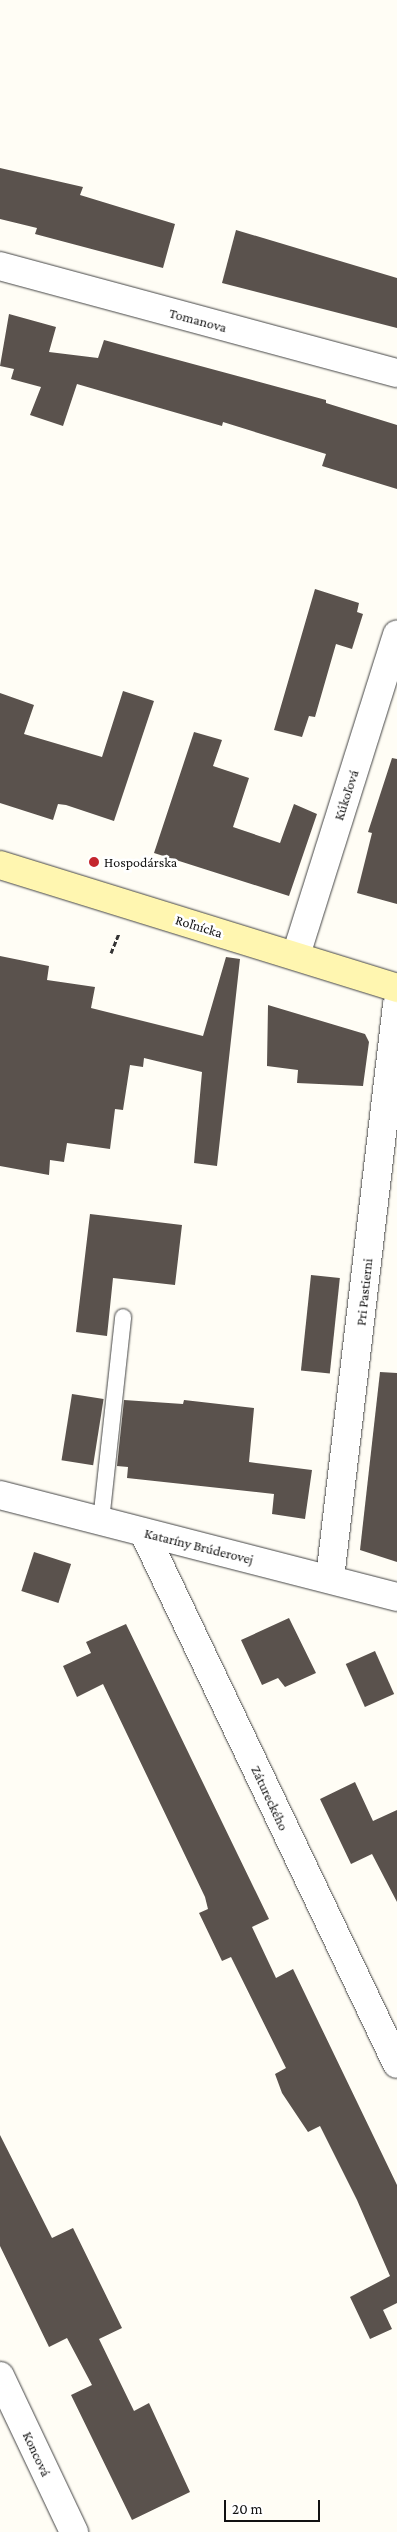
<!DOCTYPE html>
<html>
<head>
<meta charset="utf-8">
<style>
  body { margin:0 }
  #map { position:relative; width:397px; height:2532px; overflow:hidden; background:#fffdf5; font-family:"Crimson Pro",serif }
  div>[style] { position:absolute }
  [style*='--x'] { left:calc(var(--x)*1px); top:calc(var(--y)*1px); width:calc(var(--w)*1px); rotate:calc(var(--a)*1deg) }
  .building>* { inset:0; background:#5a524d; transform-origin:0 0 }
  .path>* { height:3px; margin-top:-1.5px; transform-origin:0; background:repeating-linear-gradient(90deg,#333 0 5px,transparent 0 7.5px) }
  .roads { filter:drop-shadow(0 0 1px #444) drop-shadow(0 0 1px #444) }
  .lane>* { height:16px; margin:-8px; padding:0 8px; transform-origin:8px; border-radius:8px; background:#fff }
  .street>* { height:28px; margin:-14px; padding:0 14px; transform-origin:14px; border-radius:14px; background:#fff }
  .secondary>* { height:28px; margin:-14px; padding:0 14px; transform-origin:14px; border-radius:14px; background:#fff6b0 }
  .dots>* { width:14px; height:14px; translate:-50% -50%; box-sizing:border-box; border:2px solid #fff; border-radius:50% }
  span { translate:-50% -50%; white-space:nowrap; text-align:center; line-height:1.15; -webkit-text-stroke:5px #fff; paint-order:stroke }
  .street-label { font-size:14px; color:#111 }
  .poi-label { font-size:14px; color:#111 }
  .left { translate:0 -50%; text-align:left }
  .scale { position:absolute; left:224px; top:2500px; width:96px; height:22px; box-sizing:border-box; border:2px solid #111; border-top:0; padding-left:6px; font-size:15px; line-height:18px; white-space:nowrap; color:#111; -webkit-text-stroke:4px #fff; paint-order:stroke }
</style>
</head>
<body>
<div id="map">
  <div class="building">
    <div style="clip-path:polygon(0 168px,83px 187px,80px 195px,175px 224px,163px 268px,35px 234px,37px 228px,0 219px)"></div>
    <div style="clip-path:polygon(236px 230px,397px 278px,397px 328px,222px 283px)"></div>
    <div style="clip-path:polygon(9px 314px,56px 327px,49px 352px,98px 358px,104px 340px,326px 400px,326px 403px,397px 425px,397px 489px,322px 466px,326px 454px,223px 422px,222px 426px,77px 384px,63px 426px,30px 415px,41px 387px,11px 379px,14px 369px,0 366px)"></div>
    <div style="clip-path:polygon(315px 589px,359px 603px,357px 612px,363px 614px,352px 649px,336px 644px,315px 717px,309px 716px,302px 737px,274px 730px)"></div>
    <div style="clip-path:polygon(123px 691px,154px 701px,114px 821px,66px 805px,58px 804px,53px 820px,0 803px,0 693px,34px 705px,24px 734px,102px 757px)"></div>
    <div style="clip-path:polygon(194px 732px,222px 740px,213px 766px,249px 778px,233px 827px,280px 843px,294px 804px,317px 814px,289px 896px,154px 853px)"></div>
    <div style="clip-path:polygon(392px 758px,397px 759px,397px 904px,357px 893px,372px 833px,368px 832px)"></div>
    <div style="clip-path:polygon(0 956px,49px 966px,47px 980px,95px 987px,91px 1008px,203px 1036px,226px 957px,240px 959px,217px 1166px,194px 1163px,202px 1072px,144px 1058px,143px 1067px,130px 1065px,123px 1110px,115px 1109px,110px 1149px,67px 1143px,64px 1162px,50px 1160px,49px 1175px,0 1166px)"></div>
    <div style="clip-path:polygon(268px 1005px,365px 1034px,369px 1042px,363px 1086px,297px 1083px,298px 1070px,267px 1066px)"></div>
    <div style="clip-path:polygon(90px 1214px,182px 1225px,175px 1285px,113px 1278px,107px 1336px,76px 1332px)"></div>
    <div style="left:311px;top:1275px;width:29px;height:96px;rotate:6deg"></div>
    <div style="clip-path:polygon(380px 1372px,397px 1373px,397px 1562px,360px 1550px)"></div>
    <div style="left:72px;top:1394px;width:32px;height:67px;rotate:9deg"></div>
    <div style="clip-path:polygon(124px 1400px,183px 1404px,184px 1400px,254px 1408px,249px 1462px,312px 1470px,305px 1519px,272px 1514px,274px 1494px,127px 1478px,128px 1467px,117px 1466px)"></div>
    <div style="left:34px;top:1552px;width:39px;height:41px;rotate:18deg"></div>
    <div style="clip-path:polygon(289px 1618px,316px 1673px,285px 1687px,278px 1678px,262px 1685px,241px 1640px)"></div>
    <div style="clip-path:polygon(126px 1624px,269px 1919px,252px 1927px,276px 1978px,293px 1969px,397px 2185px,397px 2303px,383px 2310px,392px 2329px,370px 2339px,350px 2297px,390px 2276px,357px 2200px,320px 2126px,308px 2132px,282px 2093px,275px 2074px,286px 2068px,231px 1957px,222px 1961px,199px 1913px,208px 1909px,205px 1897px,103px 1684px,77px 1697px,63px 1666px,91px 1653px,86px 1642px)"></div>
    <div style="left:375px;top:1651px;width:47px;height:32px;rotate:66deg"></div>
    <div style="clip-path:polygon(355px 1782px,373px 1821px,397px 1810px,397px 1902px,372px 1854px,351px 1864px,320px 1799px)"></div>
    <div style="clip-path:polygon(0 2135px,52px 2238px,73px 2228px,122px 2328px,99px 2339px,134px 2411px,149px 2403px,190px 2492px,132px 2520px,71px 2395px,92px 2385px,67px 2338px,49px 2347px,0 2246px)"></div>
  </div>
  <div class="path">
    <div style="--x:111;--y:953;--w:22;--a:-68"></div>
  </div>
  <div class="roads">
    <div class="lane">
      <div style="--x:101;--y:1521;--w:205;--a:-83.8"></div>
    </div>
    <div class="street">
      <div style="--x:0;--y:266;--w:411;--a:15.1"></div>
      <div style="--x:296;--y:955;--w:336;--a:-72.5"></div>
      <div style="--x:0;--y:1495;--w:410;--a:14.4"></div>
      <div style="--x:144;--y:1533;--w:588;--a:64.52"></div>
      <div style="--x:330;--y:1578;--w:577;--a:-83.33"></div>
      <div style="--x:0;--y:2376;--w:173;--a:64.6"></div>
    </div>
    <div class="secondary">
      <div style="--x:0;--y:865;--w:416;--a:17.2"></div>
    </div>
  </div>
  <div class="dots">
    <div style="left:94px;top:862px;background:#c4262e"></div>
  </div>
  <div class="street-label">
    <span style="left:198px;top:320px;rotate:15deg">Tomanova</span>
    <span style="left:346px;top:795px;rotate:-72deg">Kúkoľová</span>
    <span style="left:199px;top:926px;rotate:17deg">Roľnícka</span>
    <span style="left:364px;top:1292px;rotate:-84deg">Pri Pastierni</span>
    <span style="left:199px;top:1546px;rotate:14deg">Kataríny Brúderovej</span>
    <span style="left:270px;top:1798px;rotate:65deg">Zátureckého</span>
    <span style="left:37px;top:2454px;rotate:65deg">Koncová</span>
  </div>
  <div class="poi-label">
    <span class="left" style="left:104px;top:862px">Hospodárska</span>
  </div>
  <div class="scale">20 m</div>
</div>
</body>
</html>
